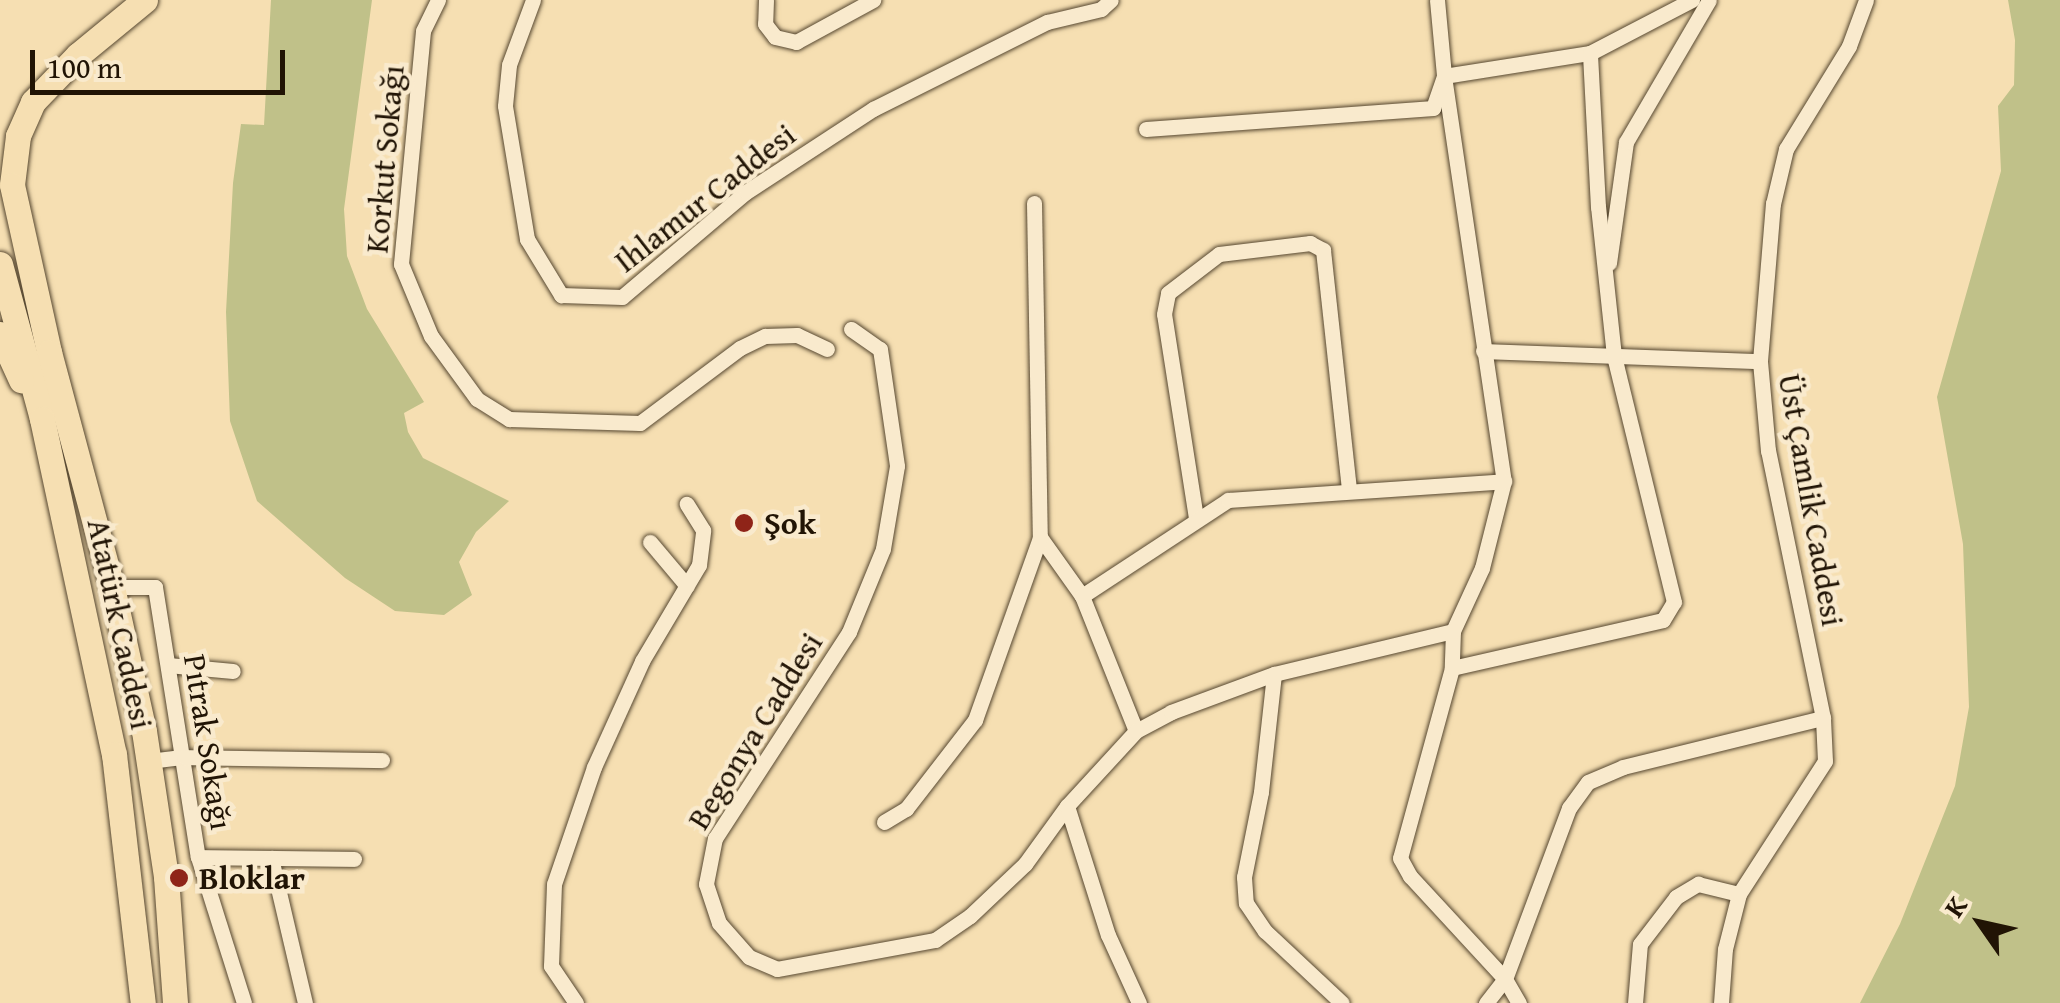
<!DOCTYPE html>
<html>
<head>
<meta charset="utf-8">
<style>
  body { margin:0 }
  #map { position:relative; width:2060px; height:1003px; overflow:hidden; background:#f6dfb2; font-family:"Gentium Book Plus",serif }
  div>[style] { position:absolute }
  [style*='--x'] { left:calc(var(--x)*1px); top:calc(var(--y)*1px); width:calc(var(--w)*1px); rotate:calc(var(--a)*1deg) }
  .green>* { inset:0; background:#c0c189 }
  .roads { filter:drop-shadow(0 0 2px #564730) drop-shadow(0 0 2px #564730) }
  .street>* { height:15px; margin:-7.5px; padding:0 7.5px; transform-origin:7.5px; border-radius:7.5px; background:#f9eacd }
  .primary>* { height:25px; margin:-12.5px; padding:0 12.5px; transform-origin:12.5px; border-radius:12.5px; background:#f6dfb2 }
  .dots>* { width:28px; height:28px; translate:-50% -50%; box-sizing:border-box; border:5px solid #f9eacd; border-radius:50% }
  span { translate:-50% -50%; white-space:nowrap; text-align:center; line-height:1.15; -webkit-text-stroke:9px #f9eacd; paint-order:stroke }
  .street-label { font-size:32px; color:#211405 }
  .poi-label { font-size:32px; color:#211405; font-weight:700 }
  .left { translate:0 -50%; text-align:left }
  .north { position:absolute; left:1930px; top:873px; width:100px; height:100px; -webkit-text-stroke:8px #f9eacd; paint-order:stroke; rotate:304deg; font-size:28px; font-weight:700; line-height:40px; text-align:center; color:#211405 }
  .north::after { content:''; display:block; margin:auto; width:35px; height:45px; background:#211405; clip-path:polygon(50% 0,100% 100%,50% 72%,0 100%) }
  .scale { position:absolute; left:30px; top:50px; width:255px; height:45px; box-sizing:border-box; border:5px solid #211405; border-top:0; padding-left:12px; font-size:30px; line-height:35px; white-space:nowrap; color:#211405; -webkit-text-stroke:8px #f9eacd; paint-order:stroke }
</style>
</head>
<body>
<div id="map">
  <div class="green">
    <div style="clip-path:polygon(271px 0,372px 0,344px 209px,347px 256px,367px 309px,424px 402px,404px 413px,408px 432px,423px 458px,509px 501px,476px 532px,459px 562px,472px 595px,444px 615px,395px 611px,345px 578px,257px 501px,230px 421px,226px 312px,233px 183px,241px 124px,264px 125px)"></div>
    <div style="clip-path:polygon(2008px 0,2060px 0,2060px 1003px,1860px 1003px,1900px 924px,1955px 786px,1969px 707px,1963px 544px,1937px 397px,2001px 171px,1998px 106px,2014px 85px,2015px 40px)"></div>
  </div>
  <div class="roads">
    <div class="street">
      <div style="--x:438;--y:0;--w:34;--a:116"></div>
      <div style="--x:423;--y:31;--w:234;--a:95.4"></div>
      <div style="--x:401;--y:264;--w:78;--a:67.4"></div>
      <div style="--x:431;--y:336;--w:78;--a:53.9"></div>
      <div style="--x:477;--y:399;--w:38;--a:32"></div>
      <div style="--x:509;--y:419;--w:131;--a:1.7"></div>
      <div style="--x:640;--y:423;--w:125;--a:-36.9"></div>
      <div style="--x:740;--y:348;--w:28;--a:-26"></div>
      <div style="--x:765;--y:336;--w:32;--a:-2"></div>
      <div style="--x:797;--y:335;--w:33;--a:25"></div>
      <div style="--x:533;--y:0;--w:69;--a:110.3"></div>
      <div style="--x:509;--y:65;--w:41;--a:95.6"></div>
      <div style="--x:505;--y:106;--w:135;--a:80.6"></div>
      <div style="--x:527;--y:239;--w:66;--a:58.7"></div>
      <div style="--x:561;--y:295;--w:61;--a:1.9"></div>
      <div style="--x:622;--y:297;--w:162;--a:-40.3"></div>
      <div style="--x:746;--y:192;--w:152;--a:-33.2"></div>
      <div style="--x:873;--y:109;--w:195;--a:-26.6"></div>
      <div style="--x:1047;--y:22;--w:56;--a:-13.5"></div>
      <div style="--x:1101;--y:9;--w:13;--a:-42"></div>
      <div style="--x:766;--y:0;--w:24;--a:92"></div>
      <div style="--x:765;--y:24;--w:16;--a:52"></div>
      <div style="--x:775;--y:37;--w:22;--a:13"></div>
      <div style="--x:796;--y:42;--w:88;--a:-28.6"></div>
      <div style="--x:1437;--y:0;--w:76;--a:84.7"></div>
      <div style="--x:1444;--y:76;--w:409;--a:81.6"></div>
      <div style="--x:1504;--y:481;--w:90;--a:104.2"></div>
      <div style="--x:1482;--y:568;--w:69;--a:114.7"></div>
      <div style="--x:1453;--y:631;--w:37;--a:92"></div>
      <div style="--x:1452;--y:668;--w:197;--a:105.3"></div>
      <div style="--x:1400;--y:858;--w:21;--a:61"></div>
      <div style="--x:1410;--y:876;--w:140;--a:47.3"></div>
      <div style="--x:1505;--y:979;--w:28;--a:60"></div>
      <div style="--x:1146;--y:129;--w:288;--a:-4.2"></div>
      <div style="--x:1433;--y:108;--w:34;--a:-71"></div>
      <div style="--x:1444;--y:76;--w:148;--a:-9"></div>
      <div style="--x:1590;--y:53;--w:115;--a:-27.5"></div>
      <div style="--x:1034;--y:203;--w:334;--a:89"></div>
      <div style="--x:1040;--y:537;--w:72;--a:54.6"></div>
      <div style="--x:1082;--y:596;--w:145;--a:68.2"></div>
      <div style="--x:1609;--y:263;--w:122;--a:-82"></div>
      <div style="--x:1626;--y:142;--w:164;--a:-59.7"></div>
      <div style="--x:851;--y:329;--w:35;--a:35"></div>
      <div style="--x:880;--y:349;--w:118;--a:81.7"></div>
      <div style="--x:897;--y:466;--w:84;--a:99.6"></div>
      <div style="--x:883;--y:549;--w:90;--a:112.3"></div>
      <div style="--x:849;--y:632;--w:246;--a:123"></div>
      <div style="--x:715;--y:838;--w:47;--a:101.1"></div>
      <div style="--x:706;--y:884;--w:41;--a:71.6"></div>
      <div style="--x:719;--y:923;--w:45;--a:48.6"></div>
      <div style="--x:749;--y:957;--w:30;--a:23"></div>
      <div style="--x:777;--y:969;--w:161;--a:-10.4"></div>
      <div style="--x:935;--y:940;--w:42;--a:-34.4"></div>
      <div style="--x:970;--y:916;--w:76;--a:-43.4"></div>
      <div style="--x:1025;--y:864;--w:72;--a:-54.1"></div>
      <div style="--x:1067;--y:806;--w:102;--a:-47.4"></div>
      <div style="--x:1136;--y:731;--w:40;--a:-28"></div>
      <div style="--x:1171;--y:712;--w:110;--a:-20.3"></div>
      <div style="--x:1274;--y:674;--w:184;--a:-13.5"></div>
      <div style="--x:1483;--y:351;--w:277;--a:2.1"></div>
      <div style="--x:1196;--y:518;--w:206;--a:-98.9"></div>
      <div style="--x:1164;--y:314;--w:21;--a:-79"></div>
      <div style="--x:1168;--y:293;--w:64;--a:-37.4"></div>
      <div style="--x:1219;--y:254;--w:92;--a:-6.9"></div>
      <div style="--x:1310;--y:243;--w:15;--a:28"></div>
      <div style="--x:1323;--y:250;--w:241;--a:83.8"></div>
      <div style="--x:650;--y:542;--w:57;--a:49.9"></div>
      <div style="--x:112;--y:587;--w:43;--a:0"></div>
      <div style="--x:155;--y:587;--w:273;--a:81"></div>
      <div style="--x:198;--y:857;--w:153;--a:72.5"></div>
      <div style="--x:1082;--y:596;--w:175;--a:-33.3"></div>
      <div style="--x:1228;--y:500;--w:277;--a:-3.9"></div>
      <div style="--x:168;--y:665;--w:65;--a:5.3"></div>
      <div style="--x:1452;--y:668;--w:216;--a:-12.8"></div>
      <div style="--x:1663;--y:620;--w:21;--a:-59"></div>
      <div style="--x:1674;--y:602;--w:253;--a:-103.7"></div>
      <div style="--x:1614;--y:356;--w:150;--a:-96.1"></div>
      <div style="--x:1598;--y:207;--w:154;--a:-93"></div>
      <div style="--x:1274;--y:674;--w:119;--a:96.3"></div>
      <div style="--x:1261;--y:792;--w:87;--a:101.3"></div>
      <div style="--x:1244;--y:877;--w:26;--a:86"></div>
      <div style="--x:1246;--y:903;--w:34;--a:56"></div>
      <div style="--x:1265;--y:931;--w:105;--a:43.1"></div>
      <div style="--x:149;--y:761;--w:35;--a:-7"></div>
      <div style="--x:184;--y:757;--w:198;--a:0.9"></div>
      <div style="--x:1067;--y:806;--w:135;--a:72.4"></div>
      <div style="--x:1108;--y:935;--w:75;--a:65.5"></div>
      <div style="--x:884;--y:822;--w:26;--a:-31"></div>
      <div style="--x:906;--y:809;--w:113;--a:-52.2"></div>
      <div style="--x:975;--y:720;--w:194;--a:-70.4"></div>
      <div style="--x:198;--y:857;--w:156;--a:0.7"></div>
      <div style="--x:271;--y:858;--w:149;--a:76.8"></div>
      <div style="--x:576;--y:1003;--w:45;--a:-124"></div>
      <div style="--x:551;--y:966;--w:82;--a:-87.9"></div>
      <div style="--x:554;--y:884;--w:124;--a:-71.1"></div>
      <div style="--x:594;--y:767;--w:116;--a:-65.6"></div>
      <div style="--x:642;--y:661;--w:112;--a:-59.3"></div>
      <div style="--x:699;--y:565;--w:35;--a:-83"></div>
      <div style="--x:703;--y:530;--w:31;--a:-122"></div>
      <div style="--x:1486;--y:1003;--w:31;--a:-52"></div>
      <div style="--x:1505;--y:979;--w:183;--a:-69.5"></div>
      <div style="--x:1569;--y:808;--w:32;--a:-54"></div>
      <div style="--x:1588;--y:782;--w:38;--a:-23"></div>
      <div style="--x:1623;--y:767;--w:206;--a:-13.8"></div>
      <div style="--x:1635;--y:1003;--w:59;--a:-85.2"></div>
      <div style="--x:1640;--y:944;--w:59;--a:-52.5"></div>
      <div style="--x:1676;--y:897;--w:26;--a:-31"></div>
      <div style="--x:1698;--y:884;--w:42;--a:13.7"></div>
      <div style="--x:1721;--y:1003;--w:54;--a:-85.8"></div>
      <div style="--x:1725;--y:949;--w:57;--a:-75.7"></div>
      <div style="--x:1739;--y:894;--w:158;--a:-57.1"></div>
      <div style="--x:1825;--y:761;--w:43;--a:-92.7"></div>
      <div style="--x:1823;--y:718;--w:273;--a:-101.6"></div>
      <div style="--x:1768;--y:451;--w:90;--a:-95.1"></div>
      <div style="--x:1760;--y:361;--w:158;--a:-85.3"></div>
      <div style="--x:1773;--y:204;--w:57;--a:-76.7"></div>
      <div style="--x:1786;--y:149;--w:121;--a:-58.5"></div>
      <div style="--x:1849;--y:46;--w:49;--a:-69.7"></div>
    </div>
    <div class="primary">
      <div style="--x:145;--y:0;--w:87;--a:140.6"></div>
      <div style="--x:78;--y:55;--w:65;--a:133.8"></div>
      <div style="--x:33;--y:102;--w:37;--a:114"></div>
      <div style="--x:18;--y:136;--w:49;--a:97"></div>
      <div style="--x:12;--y:185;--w:171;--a:77.5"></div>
      <div style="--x:49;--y:352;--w:243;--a:75"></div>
      <div style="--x:112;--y:587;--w:148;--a:77.5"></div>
      <div style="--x:144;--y:731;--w:148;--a:81.4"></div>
      <div style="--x:166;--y:877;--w:126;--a:85.9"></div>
      <div style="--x:0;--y:264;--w:161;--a:74.8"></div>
      <div style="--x:42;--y:419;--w:343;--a:77.9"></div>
      <div style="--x:114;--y:754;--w:251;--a:83.4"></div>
      <div style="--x:0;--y:334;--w:51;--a:65.5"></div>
    </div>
  </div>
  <div class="dots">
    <div style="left:744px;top:523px;background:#8f2418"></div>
    <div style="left:179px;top:878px;background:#8f2418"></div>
  </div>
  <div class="street-label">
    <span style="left:385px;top:159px;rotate:-85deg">Korkut Sokağı</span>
    <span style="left:705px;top:198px;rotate:-38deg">Ihlamur Caddesi</span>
    <span style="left:1811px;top:500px;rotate:80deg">Üst Çamlik Caddesi</span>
    <span style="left:120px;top:624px;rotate:78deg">Atatürk Caddesi</span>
    <span style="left:755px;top:731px;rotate:-58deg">Begonya Caddesi</span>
    <span style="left:208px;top:742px;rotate:81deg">Pıtrak Sokağı</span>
  </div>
  <div class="poi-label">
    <span class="left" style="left:764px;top:523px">Şok</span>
    <span class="left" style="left:199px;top:878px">Bloklar</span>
  </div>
  <div class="north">K</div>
  <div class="scale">100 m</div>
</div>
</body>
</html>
